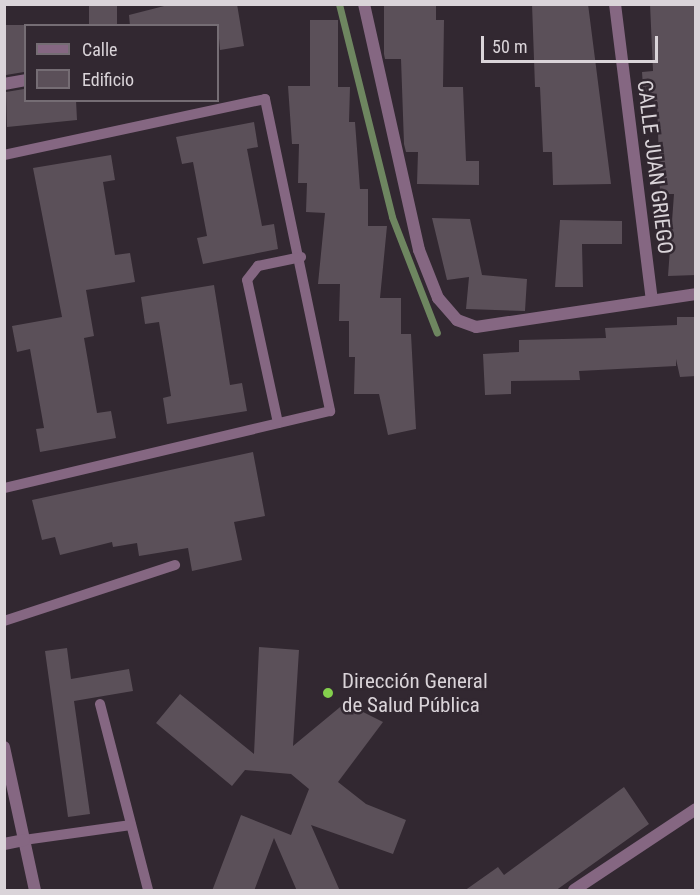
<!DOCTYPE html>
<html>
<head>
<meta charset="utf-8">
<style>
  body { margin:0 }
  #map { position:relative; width:700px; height:895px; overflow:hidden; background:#322831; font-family:"Roboto Condensed",sans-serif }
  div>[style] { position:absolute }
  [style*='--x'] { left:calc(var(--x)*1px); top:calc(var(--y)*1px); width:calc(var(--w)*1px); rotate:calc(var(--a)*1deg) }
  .stream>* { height:7px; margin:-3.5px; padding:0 3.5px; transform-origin:3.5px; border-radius:3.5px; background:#6e8660 }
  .building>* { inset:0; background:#5b5059; transform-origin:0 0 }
  .service>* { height:10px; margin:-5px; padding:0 5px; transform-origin:5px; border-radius:5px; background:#856782 }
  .minor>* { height:12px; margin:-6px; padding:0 6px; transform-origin:6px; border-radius:6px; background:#856782 }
  .dots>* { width:16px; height:16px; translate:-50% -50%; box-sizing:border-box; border:3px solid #322831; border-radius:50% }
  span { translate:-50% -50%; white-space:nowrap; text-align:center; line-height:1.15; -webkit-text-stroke:5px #322831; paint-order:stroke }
  .street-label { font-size:21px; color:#dad4d9 }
  .poi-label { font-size:21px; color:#dad4d9 }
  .left { translate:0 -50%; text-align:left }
  .frame { position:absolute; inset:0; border:6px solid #dad4d9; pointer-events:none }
  .legend { position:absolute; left:24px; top:24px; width:195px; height:78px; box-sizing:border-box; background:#322831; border:2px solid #756d74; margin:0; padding:8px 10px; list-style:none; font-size:18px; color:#dad4d9 }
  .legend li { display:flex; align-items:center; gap:12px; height:30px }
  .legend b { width:30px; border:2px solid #756d74 }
  .scale { position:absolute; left:481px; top:36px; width:177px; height:27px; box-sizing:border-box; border:3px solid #dad4d9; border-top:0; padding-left:8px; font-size:18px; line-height:21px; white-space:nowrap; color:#dad4d9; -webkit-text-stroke:4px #322831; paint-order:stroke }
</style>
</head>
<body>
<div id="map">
  <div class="stream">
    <div style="--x:339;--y:4;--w:219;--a:76"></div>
    <div style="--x:392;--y:217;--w:124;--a:68.8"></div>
  </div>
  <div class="building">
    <div style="left:89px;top:4px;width:28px;height:22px"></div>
    <div style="clip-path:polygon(172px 4px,237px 4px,244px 46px,220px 50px,218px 26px,130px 26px,129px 15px)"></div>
    <div style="clip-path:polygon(384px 4px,436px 4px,436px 20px,444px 20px,443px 87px,463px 87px,466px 161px,479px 161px,479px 185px,417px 184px,418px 152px,406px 152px,404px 144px,401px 59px,385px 59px,384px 54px)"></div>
    <div style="clip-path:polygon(532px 4px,588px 4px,611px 184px,553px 185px,552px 152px,543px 152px,540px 87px,535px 87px)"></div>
    <div style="clip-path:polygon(650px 4px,696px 4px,696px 275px,668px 276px,674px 194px,660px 194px,657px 101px,644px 102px,642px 72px,653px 71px)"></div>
    <div style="clip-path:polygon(310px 20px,338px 20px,338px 87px,350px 87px,349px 122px,355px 122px,360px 189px,368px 189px,368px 226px,387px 226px,380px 298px,401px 298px,401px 334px,411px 334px,416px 429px,388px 435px,379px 394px,354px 394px,355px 357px,349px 357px,349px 321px,339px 321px,340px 284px,318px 284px,325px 213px,306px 212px,307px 183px,298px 183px,299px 144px,292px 144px,288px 86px,310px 86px)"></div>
    <div style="clip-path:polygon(4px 25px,24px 25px,24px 72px,6px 75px)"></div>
    <div style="clip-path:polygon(24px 89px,26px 100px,76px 100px,77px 120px,7px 127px,6px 92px)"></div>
    <div style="clip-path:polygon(254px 122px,258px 147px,247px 149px,262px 226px,274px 224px,278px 249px,203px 264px,197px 238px,207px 236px,193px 162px,182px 164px,176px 137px)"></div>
    <div style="clip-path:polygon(111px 155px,115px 180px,103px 182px,115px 255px,130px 253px,135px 282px,86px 290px,94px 336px,84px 338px,97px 413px,111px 411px,116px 438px,40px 452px,36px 429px,44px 428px,30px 349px,17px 352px,12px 326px,62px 317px,33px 168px)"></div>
    <div style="clip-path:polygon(432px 218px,470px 219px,482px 275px,527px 279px,525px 311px,466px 309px,469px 277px,447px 280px)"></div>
    <div style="clip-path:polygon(560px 220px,622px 221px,622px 244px,582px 244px,583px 287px,555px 287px)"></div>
    <div style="clip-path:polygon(214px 285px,230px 385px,242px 383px,247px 411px,167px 424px,163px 398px,171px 396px,159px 322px,145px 324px,141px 297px)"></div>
    <div style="clip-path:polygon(677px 317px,696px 317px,696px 376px,680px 377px,676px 359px,676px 366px,579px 371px,580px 380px,511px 381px,511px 394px,485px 395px,483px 354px,519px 352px,519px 340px,606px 338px,605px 328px,677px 325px)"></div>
    <div style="clip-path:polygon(253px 452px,265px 516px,234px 522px,242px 560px,192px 571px,188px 548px,139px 556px,137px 543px,113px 547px,112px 542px,60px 555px,55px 537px,42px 540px,32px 500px)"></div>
    <div style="clip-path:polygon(259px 647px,299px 650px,293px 746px,345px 703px,383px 722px,338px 782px,366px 804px,406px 820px,393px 854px,311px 825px,340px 891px,297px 891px,274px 838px,254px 891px,212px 891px,241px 815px,291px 835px,309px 789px,291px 774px,245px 770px,232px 786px,156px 723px,180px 694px,254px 754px)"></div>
    <div style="clip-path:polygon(67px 648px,71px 679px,129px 669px,133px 691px,74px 701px,90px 814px,68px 817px,45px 651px)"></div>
    <div style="clip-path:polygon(624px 787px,649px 824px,555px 891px,464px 891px,498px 867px,504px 875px)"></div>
  </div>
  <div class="service">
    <div style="--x:4;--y:155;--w:267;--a:-12.1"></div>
    <div style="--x:265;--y:99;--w:319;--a:78.2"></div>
    <div style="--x:330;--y:411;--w:335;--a:166.7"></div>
    <div style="--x:278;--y:423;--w:146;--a:-102.2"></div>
    <div style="--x:247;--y:280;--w:18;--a:-52"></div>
    <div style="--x:258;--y:266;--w:44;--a:-11.8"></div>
    <div style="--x:4;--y:621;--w:180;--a:-18.1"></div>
    <div style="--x:100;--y:704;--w:192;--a:75.5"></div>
    <div style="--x:24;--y:840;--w:108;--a:-8"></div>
  </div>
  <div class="minor">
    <div style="--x:364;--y:4;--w:252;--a:77.4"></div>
    <div style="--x:419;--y:250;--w:52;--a:68.4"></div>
    <div style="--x:438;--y:298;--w:29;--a:49"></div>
    <div style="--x:457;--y:320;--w:20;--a:20"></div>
    <div style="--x:476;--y:327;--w:222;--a:-8.5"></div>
    <div style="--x:615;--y:4;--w:297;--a:82.9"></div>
    <div style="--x:4;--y:84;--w:22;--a:-10"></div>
    <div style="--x:4;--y:747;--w:146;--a:77.8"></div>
    <div style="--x:4;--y:844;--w:20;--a:-11"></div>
    <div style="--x:574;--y:890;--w:146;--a:-33.6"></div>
  </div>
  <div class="dots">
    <div style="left:328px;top:693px;background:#84cf4d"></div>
  </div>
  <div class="street-label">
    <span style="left:655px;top:167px;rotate:83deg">CALLE JUAN GRIEGO</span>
  </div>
  <div class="poi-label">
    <span class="left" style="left:342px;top:693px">Dirección General<br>de Salud Pública</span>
  </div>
  <div class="frame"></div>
  <ul class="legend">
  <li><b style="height:8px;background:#856782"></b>Calle</li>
  <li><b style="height:16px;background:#5b5059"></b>Edificio</li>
  </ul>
  <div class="scale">50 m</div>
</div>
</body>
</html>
